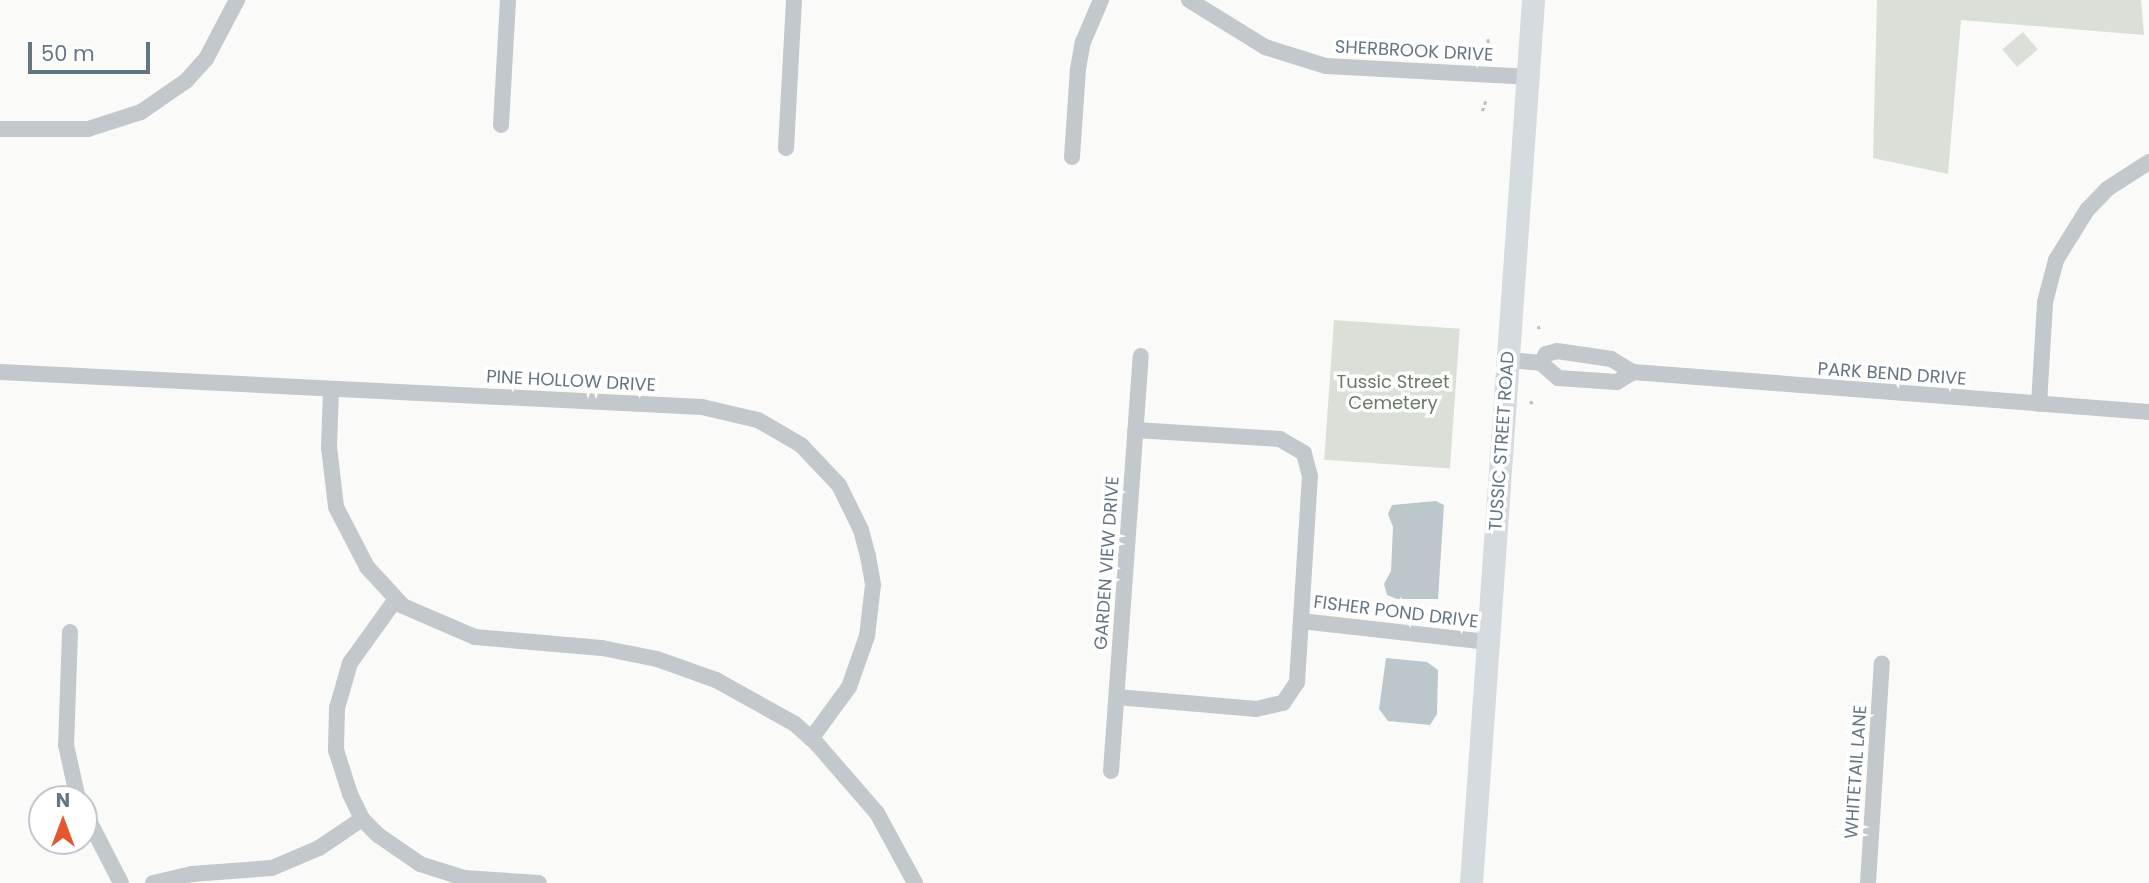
<!DOCTYPE html>
<html>
<head>
<meta charset="utf-8">
<style>
  body { margin:0 }
  #map { position:relative; width:2149px; height:883px; overflow:hidden; background:#fafaf8; font-family:Poppins,sans-serif }
  div>[style] { position:absolute }
  [style*='--x'] { left:calc(var(--x)*1px); top:calc(var(--y)*1px); width:calc(var(--w)*1px); rotate:calc(var(--a)*1deg) }
  .green>* { inset:0; background:#dadfd7; transform-origin:0 0 }
  .water>* { inset:0; background:#bbc7cb }
  .path>* { height:2.5px; margin-top:-1.25px; transform-origin:0; background:repeating-linear-gradient(90deg,#bbbfc2 0 3.5px,transparent 0 7px) }
  .street>* { height:16px; margin:-8px; padding:0 8px; transform-origin:8px; border-radius:8px; background:#c3c8cc }
  .secondary>* { height:23px; margin:-11.5px; padding:0 11.5px; transform-origin:11.5px; border-radius:11.5px; background:#d6dbdf }
  span { translate:-50% -50%; white-space:nowrap; text-align:center; line-height:1.15; -webkit-text-stroke:7px #fff; paint-order:stroke }
  .street-label { font-size:18px; color:#657683 }
  .park-label { font-size:18px; color:#687a64 }
  .north { position:absolute; left:28px; top:785px; width:70px; height:70px; box-sizing:border-box; background:#fff; border:2px solid #c1c8cd; border-radius:50%; rotate:0deg; font-size:19px; font-weight:700; line-height:28px; text-align:center; color:#657683 }
  .north::after { content:''; display:block; margin:auto; width:24px; height:32px; background:#e4572e; clip-path:polygon(50% 0,100% 100%,50% 72%,0 100%) }
  .scale { position:absolute; left:28px; top:42px; width:122px; height:32px; box-sizing:border-box; border:4px solid #657683; border-top:0; padding-left:9px; font-size:21px; line-height:24px; white-space:nowrap; color:#657683; -webkit-text-stroke:5px #fff; paint-order:stroke }
</style>
</head>
<body>
<div id="map">
  <div class="green">
    <div style="clip-path:polygon(1877px 0,2141px 0,2144px 35px,1961px 20px,1948px 174px,1873px 158px)"></div>
    <div style="left:2023px;top:32px;width:23px;height:27px;rotate:50deg"></div>
    <div style="left:1334px;top:320px;width:126px;height:140px;rotate:4deg"></div>
  </div>
  <div class="water">
    <div style="clip-path:polygon(1436px 501px,1444px 505px,1438px 599px,1397px 599px,1387px 595px,1384px 584px,1391px 571px,1393px 527px,1388px 514px,1392px 505px)"></div>
    <div style="clip-path:polygon(1386px 658px,1427px 662px,1438px 670px,1437px 714px,1430px 725px,1388px 721px,1379px 709px)"></div>
  </div>
  <div class="path">
    <div style="--x:1488;--y:39;--w:12;--a:81"></div>
    <div style="--x:1482;--y:111;--w:12;--a:-70"></div>
    <div style="--x:1537;--y:328;--w:5;--a:-22"></div>
    <div style="--x:1530;--y:401;--w:5;--a:37"></div>
  </div>
  <div class="street">
    <div style="--x:1189;--y:0;--w:89;--a:31.7"></div>
    <div style="--x:1265;--y:47;--w:64;--a:17.3"></div>
    <div style="--x:1326;--y:66;--w:202;--a:3.1"></div>
    <div style="--x:501;--y:125;--w:125;--a:-86.8"></div>
    <div style="--x:0;--y:129;--w:88;--a:0"></div>
    <div style="--x:88;--y:129;--w:56;--a:-17.8"></div>
    <div style="--x:141;--y:112;--w:55;--a:-34.6"></div>
    <div style="--x:186;--y:81;--w:30;--a:-48"></div>
    <div style="--x:206;--y:59;--w:67;--a:-62.3"></div>
    <div style="--x:786;--y:148;--w:148;--a:-86.9"></div>
    <div style="--x:1072;--y:157;--w:88;--a:-86.1"></div>
    <div style="--x:1078;--y:69;--w:27;--a:-80"></div>
    <div style="--x:1083;--y:42;--w:46;--a:-66.8"></div>
    <div style="--x:1508;--y:360;--w:33;--a:5"></div>
    <div style="--x:1541;--y:363;--w:10;--a:-61"></div>
    <div style="--x:1546;--y:354;--w:11;--a:-15"></div>
    <div style="--x:1557;--y:351;--w:55;--a:8.4"></div>
    <div style="--x:1611;--y:359;--w:26;--a:31"></div>
    <div style="--x:1633;--y:372;--w:518;--a:4.43"></div>
    <div style="--x:1541;--y:363;--w:23;--a:41"></div>
    <div style="--x:1558;--y:378;--w:59;--a:3.9"></div>
    <div style="--x:1617;--y:382;--w:19;--a:-32"></div>
    <div style="--x:0;--y:372;--w:703;--a:2.85"></div>
    <div style="--x:702;--y:407;--w:57;--a:13.1"></div>
    <div style="--x:758;--y:420;--w:50;--a:30.2"></div>
    <div style="--x:801;--y:445;--w:55;--a:46.5"></div>
    <div style="--x:839;--y:485;--w:50;--a:63.9"></div>
    <div style="--x:861;--y:530;--w:27;--a:75"></div>
    <div style="--x:868;--y:556;--w:29;--a:80"></div>
    <div style="--x:873;--y:585;--w:51;--a:96.7"></div>
    <div style="--x:867;--y:636;--w:54;--a:109.4"></div>
    <div style="--x:849;--y:687;--w:64;--a:126.2"></div>
    <div style="--x:331;--y:390;--w:57;--a:92"></div>
    <div style="--x:329;--y:447;--w:60;--a:83.3"></div>
    <div style="--x:336;--y:507;--w:68;--a:62.7"></div>
    <div style="--x:367;--y:567;--w:53;--a:47.3"></div>
    <div style="--x:403;--y:606;--w:78;--a:23.3"></div>
    <div style="--x:475;--y:637;--w:127;--a:5"></div>
    <div style="--x:602;--y:648;--w:56;--a:11.3"></div>
    <div style="--x:657;--y:659;--w:63;--a:19.6"></div>
    <div style="--x:716;--y:680;--w:90;--a:29.1"></div>
    <div style="--x:795;--y:724;--w:30;--a:42"></div>
    <div style="--x:817;--y:744;--w:91;--a:49"></div>
    <div style="--x:877;--y:813;--w:80;--a:61.5"></div>
    <div style="--x:2039;--y:404;--w:102;--a:-86.6"></div>
    <div style="--x:2045;--y:302;--w:43;--a:-75.3"></div>
    <div style="--x:2056;--y:260;--w:59;--a:-58.2"></div>
    <div style="--x:2087;--y:210;--w:29;--a:-46"></div>
    <div style="--x:2107;--y:189;--w:50;--a:-32.7"></div>
    <div style="--x:396;--y:599;--w:79;--a:125.7"></div>
    <div style="--x:350;--y:663;--w:47;--a:106.1"></div>
    <div style="--x:337;--y:708;--w:42;--a:91.4"></div>
    <div style="--x:336;--y:750;--w:46;--a:72.3"></div>
    <div style="--x:350;--y:794;--w:28;--a:64"></div>
    <div style="--x:362;--y:819;--w:23;--a:45"></div>
    <div style="--x:378;--y:835;--w:51;--a:34.6"></div>
    <div style="--x:420;--y:864;--w:46;--a:17.7"></div>
    <div style="--x:464;--y:878;--w:75;--a:3.8"></div>
    <div style="--x:1301;--y:621;--w:187;--a:6.4"></div>
    <div style="--x:70;--y:632;--w:113;--a:92"></div>
    <div style="--x:66;--y:745;--w:55;--a:77.5"></div>
    <div style="--x:1117;--y:697;--w:140;--a:4.9"></div>
    <div style="--x:1256;--y:709;--w:28;--a:-13"></div>
    <div style="--x:1283;--y:703;--w:25;--a:-56"></div>
    <div style="--x:1297;--y:682;--w:206;--a:-86.4"></div>
    <div style="--x:1310;--y:476;--w:24;--a:-105"></div>
    <div style="--x:1304;--y:453;--w:28;--a:-150"></div>
    <div style="--x:1280;--y:439;--w:145;--a:-176.4"></div>
    <div style="--x:1111;--y:771;--w:416;--a:-85.9"></div>
    <div style="--x:84;--y:811;--w:81;--a:62.8"></div>
    <div style="--x:153;--y:883;--w:40;--a:-13"></div>
    <div style="--x:192;--y:874;--w:80;--a:-4.3"></div>
    <div style="--x:272;--y:868;--w:51;--a:-23.1"></div>
    <div style="--x:319;--y:848;--w:52;--a:-34"></div>
    <div style="--x:1868;--y:883;--w:220;--a:-86.4"></div>
  </div>
  <div class="secondary">
    <div style="--x:1471;--y:883;--w:885;--a:-85.98"></div>
  </div>
  <div class="street-label">
    <span style="left:1414px;top:51px;rotate:3deg">SHERBROOK DRIVE</span>
    <span style="left:1892px;top:374px;rotate:4deg">PARK BEND DRIVE</span>
    <span style="left:571px;top:381px;rotate:3deg">PINE HOLLOW DRIVE</span>
    <span style="left:1502px;top:441px;rotate:-86deg">TUSSIC STREET ROAD</span>
    <span style="left:1107px;top:563px;rotate:-86deg">GARDEN VIEW DRIVE</span>
    <span style="left:1396px;top:612px;rotate:7deg">FISHER POND DRIVE</span>
    <span style="left:1856px;top:772px;rotate:-86deg">WHITETAIL LANE</span>
  </div>
  <div class="park-label">
    <span style="left:1393px;top:393px">Tussic Street<br>Cemetery</span>
  </div>
  <div class="north">N</div>
  <div class="scale">50 m</div>
</div>
</body>
</html>
